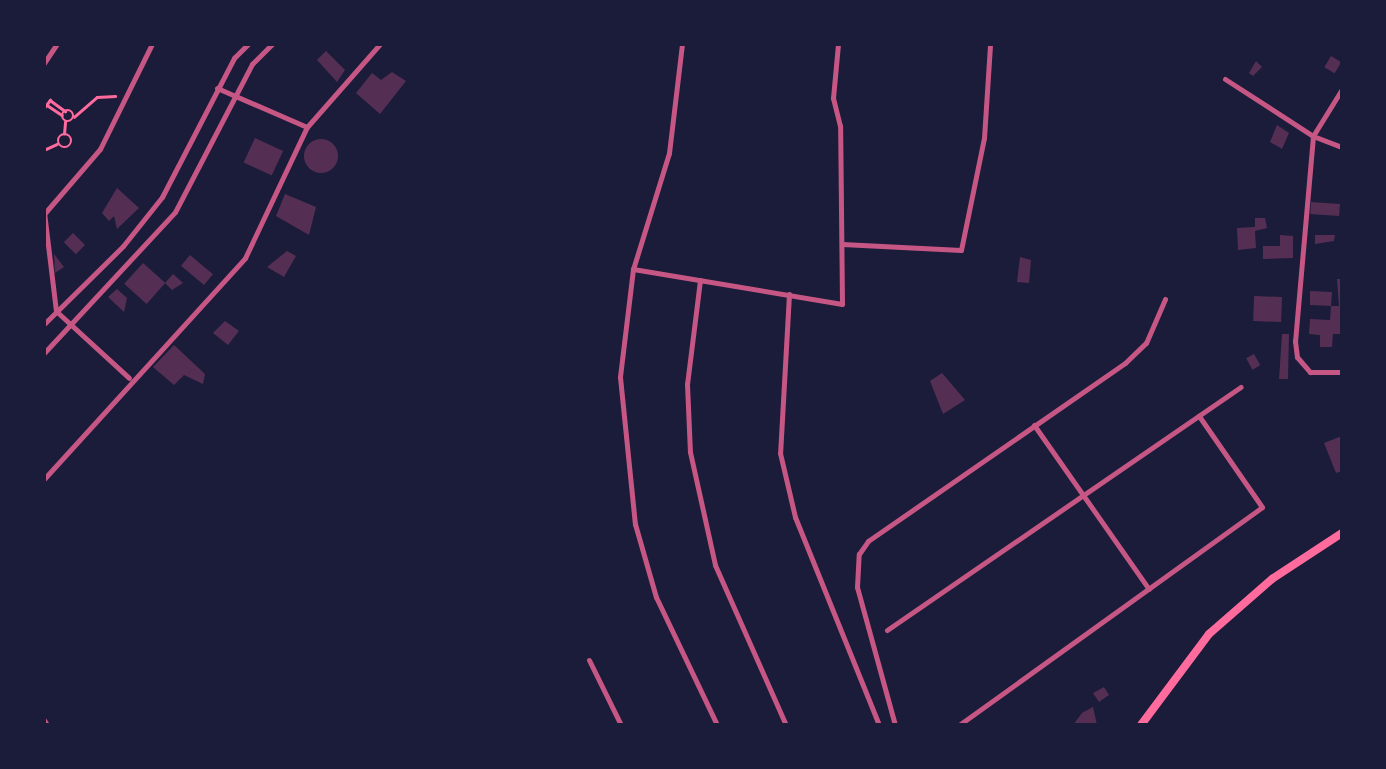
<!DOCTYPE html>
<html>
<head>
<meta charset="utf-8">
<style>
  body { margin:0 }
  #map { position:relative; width:1386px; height:769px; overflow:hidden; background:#1b1b3a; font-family:"Nunito Sans",sans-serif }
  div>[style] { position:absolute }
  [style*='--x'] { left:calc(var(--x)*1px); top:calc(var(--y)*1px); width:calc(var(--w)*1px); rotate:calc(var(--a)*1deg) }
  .building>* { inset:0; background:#542f53; transform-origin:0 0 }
  .round { border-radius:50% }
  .path>* { height:2.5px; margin:-1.25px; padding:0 1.25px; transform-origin:1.25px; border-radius:1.25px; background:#ff6b9d }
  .path>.ring { margin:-1.25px; padding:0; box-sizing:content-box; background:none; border:2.5px solid #ff6b9d; border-radius:50% }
  .minor>* { height:5px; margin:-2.5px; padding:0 2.5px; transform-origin:2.5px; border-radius:2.5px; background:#c65784 }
  .secondary>* { height:8px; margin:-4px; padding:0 4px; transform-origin:4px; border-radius:4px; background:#ff6b9d }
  span { translate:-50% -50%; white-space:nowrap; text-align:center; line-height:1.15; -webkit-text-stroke:6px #1b1b3a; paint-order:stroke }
  .frame { position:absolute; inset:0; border:46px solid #1b1b3a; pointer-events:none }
</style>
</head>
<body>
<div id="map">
  <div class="building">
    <div style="clip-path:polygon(326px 51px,345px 70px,337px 82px,317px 60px)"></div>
    <div style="left:1331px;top:56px;width:12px;height:13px;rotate:31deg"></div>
    <div style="clip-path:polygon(1256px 61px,1262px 67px,1253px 76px,1249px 73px)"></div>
    <div style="clip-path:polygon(392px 72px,406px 81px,380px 114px,356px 93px,372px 73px,381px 80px)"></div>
    <div style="clip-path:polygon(1277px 125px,1289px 133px,1282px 149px,1270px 142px)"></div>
    <div style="left:255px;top:138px;width:31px;height:27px;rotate:25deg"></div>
    <div class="round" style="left:304px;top:139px;width:34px;height:34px"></div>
    <div style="clip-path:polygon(117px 188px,139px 208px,117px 229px,114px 216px,109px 221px,102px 213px)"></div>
    <div style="clip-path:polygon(285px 194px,316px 207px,309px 235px,276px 216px)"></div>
    <div style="left:1311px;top:202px;width:29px;height:12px;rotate:4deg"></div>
    <div style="clip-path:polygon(1255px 218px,1265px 218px,1267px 228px,1255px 231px,1256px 248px,1238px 250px,1237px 228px,1255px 227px)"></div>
    <div style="left:73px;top:233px;width:17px;height:13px;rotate:45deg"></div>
    <div style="clip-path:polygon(1280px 235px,1293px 236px,1293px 258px,1263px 259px,1263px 246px,1280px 246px)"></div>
    <div style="clip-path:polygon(1315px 235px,1335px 235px,1334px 241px,1315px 244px)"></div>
    <div style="clip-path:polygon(287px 251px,296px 256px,284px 277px,267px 267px)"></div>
    <div style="clip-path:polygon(54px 254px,64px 267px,55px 273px)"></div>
    <div style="left:190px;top:255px;width:30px;height:14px;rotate:40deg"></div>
    <div style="clip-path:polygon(1020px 257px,1031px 260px,1029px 283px,1017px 282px)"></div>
    <div style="left:143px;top:263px;width:30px;height:28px;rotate:42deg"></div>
    <div style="clip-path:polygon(173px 274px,183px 283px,172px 290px,165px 283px)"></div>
    <div style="clip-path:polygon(1337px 279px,1342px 279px,1342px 334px,1333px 334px,1332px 347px,1320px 347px,1320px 335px,1309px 334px,1310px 319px,1330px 320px,1331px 306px,1310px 305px,1310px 291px,1332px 292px,1331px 306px,1339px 306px)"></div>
    <div style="clip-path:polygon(117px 289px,127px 298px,124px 312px,108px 297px)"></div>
    <div style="left:1254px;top:296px;width:28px;height:25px;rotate:2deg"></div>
    <div style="clip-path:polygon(225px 321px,239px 331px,228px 345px,213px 333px)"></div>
    <div style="clip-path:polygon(1282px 334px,1289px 334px,1288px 379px,1279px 379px)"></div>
    <div style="clip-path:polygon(174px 345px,205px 374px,203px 384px,184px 375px,174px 385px,153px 367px)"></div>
    <div style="left:1254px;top:354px;width:13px;height:9px;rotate:61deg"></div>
    <div style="clip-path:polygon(942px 373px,965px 400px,943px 414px,930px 381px)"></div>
    <div style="clip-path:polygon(1342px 436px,1342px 471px,1336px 473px,1324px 443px)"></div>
    <div style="clip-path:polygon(1104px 687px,1109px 695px,1099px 702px,1093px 693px)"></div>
    <div style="clip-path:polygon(1093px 707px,1097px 725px,1073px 725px,1082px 713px)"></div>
  </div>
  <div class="path">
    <div style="--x:47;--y:105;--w:18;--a:34"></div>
    <div style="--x:44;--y:108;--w:10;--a:-53"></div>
    <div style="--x:50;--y:100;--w:19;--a:36"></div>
    <div class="ring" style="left:62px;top:110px;width:9.5px;height:9.5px"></div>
    <div style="--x:74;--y:117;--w:30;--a:-41"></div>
    <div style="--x:97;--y:97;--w:18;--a:-3"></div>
    <div class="ring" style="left:58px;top:134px;width:11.5px;height:11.5px"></div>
    <div style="--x:64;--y:134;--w:12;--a:-85"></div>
    <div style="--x:44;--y:150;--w:14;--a:-25"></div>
  </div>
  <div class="minor">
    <div style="--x:682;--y:44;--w:110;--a:96.8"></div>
    <div style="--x:669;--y:153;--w:121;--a:107.2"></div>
    <div style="--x:633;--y:269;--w:109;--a:96.9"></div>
    <div style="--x:620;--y:377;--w:148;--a:84.2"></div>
    <div style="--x:635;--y:524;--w:76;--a:74"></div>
    <div style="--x:656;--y:597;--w:142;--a:64.5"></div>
    <div style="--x:44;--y:63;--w:23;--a:-56"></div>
    <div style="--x:1225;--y:79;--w:105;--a:32.9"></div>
    <div style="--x:1313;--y:136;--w:31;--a:21"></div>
    <div style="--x:217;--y:88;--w:98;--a:23.4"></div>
    <div style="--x:1342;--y:89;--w:55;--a:121.7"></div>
    <div style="--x:1313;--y:136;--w:206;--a:95"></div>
    <div style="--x:1295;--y:341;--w:16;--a:83"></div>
    <div style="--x:1297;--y:357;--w:20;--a:49"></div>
    <div style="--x:1310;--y:372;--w:32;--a:0"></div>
    <div style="--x:44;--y:212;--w:100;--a:83.1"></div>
    <div style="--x:56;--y:311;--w:99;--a:42.5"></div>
    <div style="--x:44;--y:214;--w:86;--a:-49.3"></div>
    <div style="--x:100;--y:149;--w:117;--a:-63.7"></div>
    <div style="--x:842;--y:244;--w:119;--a:2.9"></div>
    <div style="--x:961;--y:250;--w:114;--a:-78.4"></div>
    <div style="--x:984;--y:138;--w:94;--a:-86.3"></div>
    <div style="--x:633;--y:269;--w:212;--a:9.5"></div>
    <div style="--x:842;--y:304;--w:178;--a:-90.6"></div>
    <div style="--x:840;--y:126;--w:29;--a:-104"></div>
    <div style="--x:833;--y:98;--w:54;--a:-84.7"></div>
    <div style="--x:700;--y:280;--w:105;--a:97.1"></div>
    <div style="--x:687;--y:384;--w:68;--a:87.5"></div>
    <div style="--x:690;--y:452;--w:116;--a:77.5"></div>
    <div style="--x:715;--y:565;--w:175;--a:66.1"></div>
    <div style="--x:789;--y:294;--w:159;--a:93.2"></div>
    <div style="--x:780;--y:453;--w:66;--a:76.8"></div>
    <div style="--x:795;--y:517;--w:224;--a:68"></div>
    <div style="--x:44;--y:324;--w:111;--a:-44.6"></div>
    <div style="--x:123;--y:246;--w:63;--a:-51.5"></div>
    <div style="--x:162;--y:197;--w:157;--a:-62.6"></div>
    <div style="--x:234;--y:58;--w:20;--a:-45"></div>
    <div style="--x:44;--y:353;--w:192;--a:-47.1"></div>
    <div style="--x:175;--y:212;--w:167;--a:-62.5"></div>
    <div style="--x:252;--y:64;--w:28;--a:-45"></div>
    <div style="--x:1034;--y:425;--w:200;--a:55"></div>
    <div style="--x:44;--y:479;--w:299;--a:-47.7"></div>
    <div style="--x:245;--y:258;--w:145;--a:-64.7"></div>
    <div style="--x:307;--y:127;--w:111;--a:-48.7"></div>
    <div style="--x:887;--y:630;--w:429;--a:-34.5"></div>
    <div style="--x:589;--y:660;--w:72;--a:63.8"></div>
    <div style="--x:44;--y:720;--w:6;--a:59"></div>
    <div style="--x:895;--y:725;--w:143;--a:-105.4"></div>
    <div style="--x:857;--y:587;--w:33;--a:-87"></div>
    <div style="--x:859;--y:554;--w:16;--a:-55"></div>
    <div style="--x:868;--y:541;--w:313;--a:-34.7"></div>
    <div style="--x:1125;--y:363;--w:29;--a:-44"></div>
    <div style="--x:1146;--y:343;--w:48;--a:-66.6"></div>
    <div style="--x:959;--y:725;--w:373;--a:-35.7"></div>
    <div style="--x:1262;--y:507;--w:111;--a:-124.7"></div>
  </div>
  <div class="secondary">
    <div style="--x:1141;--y:725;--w:114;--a:-53.2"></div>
    <div style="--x:1209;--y:634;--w:84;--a:-41.1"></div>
    <div style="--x:1272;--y:579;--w:84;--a:-33.3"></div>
  </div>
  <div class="frame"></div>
</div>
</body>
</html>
